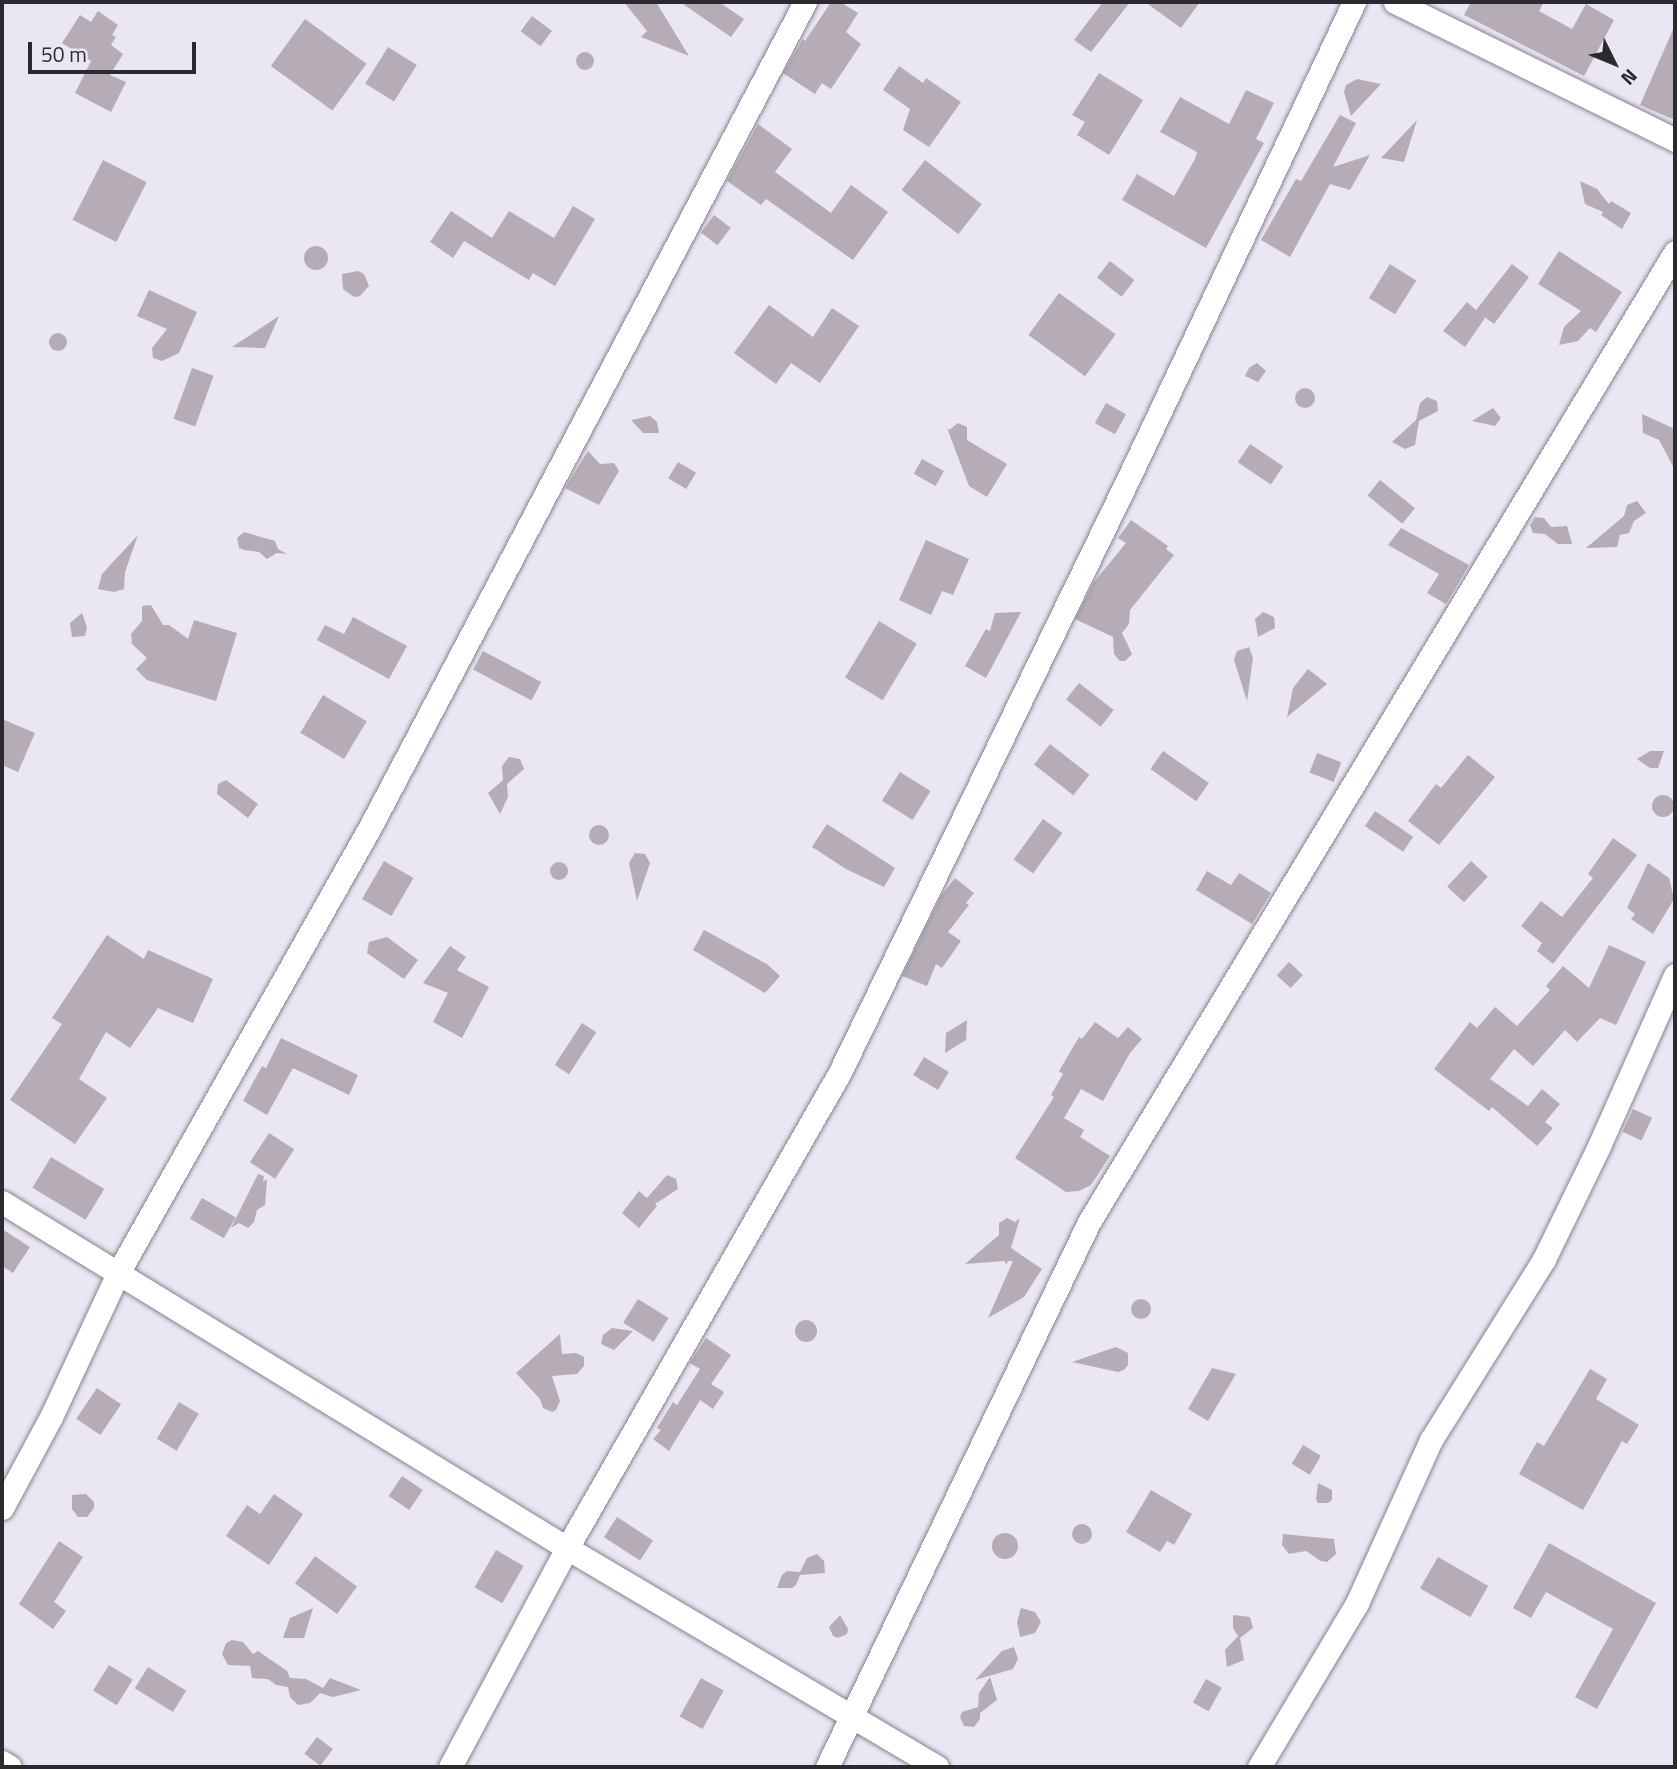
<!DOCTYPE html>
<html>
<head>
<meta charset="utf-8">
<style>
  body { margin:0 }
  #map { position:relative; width:1677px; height:1769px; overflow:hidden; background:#eae6f4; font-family:"Titillium Web",sans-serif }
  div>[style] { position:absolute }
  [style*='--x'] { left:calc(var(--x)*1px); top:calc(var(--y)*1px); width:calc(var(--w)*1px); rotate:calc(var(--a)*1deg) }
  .building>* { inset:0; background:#b6acb6; transform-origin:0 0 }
  .round { border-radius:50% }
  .roads { filter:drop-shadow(0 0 2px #86828f) drop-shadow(0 0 2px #86828f) }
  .minor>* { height:23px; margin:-11.5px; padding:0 11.5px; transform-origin:11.5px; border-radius:11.5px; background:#fff }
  span { translate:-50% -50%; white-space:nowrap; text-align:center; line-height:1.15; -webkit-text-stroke:5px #eae6f4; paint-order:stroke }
  .frame { position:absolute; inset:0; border:4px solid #2b2a2f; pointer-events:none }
  .north { position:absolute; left:1579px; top:28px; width:70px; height:70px; -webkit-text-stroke:5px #eae6f4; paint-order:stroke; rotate:133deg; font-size:19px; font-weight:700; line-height:28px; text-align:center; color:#2b2a2f }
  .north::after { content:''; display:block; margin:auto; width:24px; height:32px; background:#2b2a2f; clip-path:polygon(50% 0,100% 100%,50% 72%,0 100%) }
  .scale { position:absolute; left:28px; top:42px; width:168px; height:32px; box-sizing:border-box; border:4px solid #2b2a2f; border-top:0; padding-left:9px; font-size:21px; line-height:24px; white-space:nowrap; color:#2b2a2f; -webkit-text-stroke:5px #eae6f4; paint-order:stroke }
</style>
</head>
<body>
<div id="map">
  <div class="building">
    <div style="clip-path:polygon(624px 2px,656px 2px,689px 56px,641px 37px,647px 31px)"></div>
    <div style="clip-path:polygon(680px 2px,719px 2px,744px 19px,731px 37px)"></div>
    <div style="clip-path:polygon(831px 2px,840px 2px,858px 13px,846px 32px,861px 44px,831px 89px,822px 83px,815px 94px,783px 73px,803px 39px,805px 41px)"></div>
    <div style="clip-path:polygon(1103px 2px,1130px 2px,1091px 52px,1074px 40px)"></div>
    <div style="clip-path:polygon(1145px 2px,1200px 2px,1181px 28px)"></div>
    <div style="clip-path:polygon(1471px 2px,1544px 2px,1539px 11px,1572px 29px,1586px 4px,1614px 20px,1584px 76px,1464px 15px)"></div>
    <div style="clip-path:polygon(98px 11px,118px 25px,112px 35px,116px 37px,111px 45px,123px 54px,110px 75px,126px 82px,111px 112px,75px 93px,91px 61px,62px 43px,80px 15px,91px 22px)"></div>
    <div style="left:532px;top:16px;width:25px;height:19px;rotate:37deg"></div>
    <div style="left:305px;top:19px;width:76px;height:58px;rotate:36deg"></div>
    <div style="clip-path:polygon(1675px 25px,1675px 120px,1640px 105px)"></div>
    <div style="left:388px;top:47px;width:34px;height:43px;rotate:32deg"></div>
    <div class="round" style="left:576px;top:52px;width:18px;height:18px"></div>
    <div style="clip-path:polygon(899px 66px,923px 83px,926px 78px,961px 102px,929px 147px,903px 130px,910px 109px,883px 90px)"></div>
    <div style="clip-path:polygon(1099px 73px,1143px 100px,1109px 155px,1077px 135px,1085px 122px,1072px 115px)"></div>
    <div style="clip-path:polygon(1357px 79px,1381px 84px,1351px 116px,1344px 92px,1346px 85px)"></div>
    <div style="clip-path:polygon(1246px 90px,1274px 103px,1256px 139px,1264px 143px,1206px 248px,1122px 200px,1137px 174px,1174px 196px,1195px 159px,1197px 152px,1160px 132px,1180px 97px,1229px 124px)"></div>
    <div style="clip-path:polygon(1340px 115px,1356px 123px,1333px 167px,1370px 155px,1350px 190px,1330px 184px,1290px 257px,1261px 240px,1296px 179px,1301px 181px)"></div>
    <div style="clip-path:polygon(1417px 120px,1404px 162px,1381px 158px)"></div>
    <div style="clip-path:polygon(758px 124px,792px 149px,775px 172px,831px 213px,851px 185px,888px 212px,853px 260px,766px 199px,761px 205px,727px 181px)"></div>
    <div style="left:103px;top:160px;width:49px;height:67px;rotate:27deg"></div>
    <div style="left:925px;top:160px;width:72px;height:38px;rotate:38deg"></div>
    <div style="clip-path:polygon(1580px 181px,1597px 189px,1609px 204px,1611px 201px,1631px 213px,1622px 229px,1601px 215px,1603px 212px,1585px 204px)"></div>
    <div style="clip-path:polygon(573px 206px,595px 219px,555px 286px,533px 273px,529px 280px,464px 241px,453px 258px,430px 242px,451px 211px,492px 238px,509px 211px,554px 238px)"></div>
    <div style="left:714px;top:215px;width:21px;height:22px;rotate:37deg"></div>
    <div class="round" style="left:304px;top:246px;width:24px;height:24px"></div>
    <div style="clip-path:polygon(1559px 251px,1622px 292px,1596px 332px,1590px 328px,1578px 341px,1559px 345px,1564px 327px,1581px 311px,1538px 284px)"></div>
    <div style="left:1110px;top:261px;width:31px;height:21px;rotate:38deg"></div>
    <div style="left:1390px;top:264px;width:31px;height:40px;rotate:32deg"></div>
    <div style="clip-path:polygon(1512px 264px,1529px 277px,1494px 324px,1483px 316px,1485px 318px,1465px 347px,1443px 331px,1467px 302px,1476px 310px)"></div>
    <div style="clip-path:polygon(358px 271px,364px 274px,369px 286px,360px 296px,354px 297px,343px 289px,342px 274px)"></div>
    <div style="clip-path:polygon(149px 290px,197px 312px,179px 353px,162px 361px,153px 358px,152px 348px,167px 329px,137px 316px)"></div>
    <div style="left:1059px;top:293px;width:70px;height:52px;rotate:36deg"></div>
    <div style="clip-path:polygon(769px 305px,813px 337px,832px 308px,859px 326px,820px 383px,791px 363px,776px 384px,734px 353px)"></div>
    <div style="clip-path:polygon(279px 316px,265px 348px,232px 347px)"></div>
    <div class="round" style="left:49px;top:333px;width:18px;height:18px"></div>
    <div style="clip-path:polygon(1257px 363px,1266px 371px,1258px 382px,1245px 376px,1249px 368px)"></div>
    <div style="left:192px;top:368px;width:23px;height:54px;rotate:20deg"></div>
    <div class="round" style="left:1295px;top:388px;width:20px;height:20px"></div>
    <div style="clip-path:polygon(1427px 397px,1437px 401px,1438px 411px,1419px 421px,1415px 445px,1405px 449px,1392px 442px,1416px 420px,1420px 403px)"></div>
    <div style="left:1106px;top:403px;width:23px;height:23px;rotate:29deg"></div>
    <div style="clip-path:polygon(1493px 408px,1501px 418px,1495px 426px,1472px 421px)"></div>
    <div style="clip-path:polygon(1642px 414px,1675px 429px,1675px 470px,1659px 440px,1643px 433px)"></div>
    <div style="clip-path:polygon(650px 416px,657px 422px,659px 433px,643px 433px,631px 420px)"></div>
    <div style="clip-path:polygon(958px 423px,967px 427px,967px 440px,1007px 464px,987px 497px,969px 486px,947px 428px,949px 430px)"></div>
    <div style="left:1250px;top:444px;width:40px;height:22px;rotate:34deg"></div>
    <div style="clip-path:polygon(588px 451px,600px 464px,614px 463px,619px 471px,599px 505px,565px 488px)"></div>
    <div style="left:922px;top:459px;width:25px;height:17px;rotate:29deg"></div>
    <div style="left:678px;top:462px;width:21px;height:19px;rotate:31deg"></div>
    <div style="left:1380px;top:480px;width:45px;height:20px;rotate:39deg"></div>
    <div style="clip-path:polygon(1637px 501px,1646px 513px,1634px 521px,1629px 533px,1620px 535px,1617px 547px,1586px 548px,1624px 516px,1627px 505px)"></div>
    <div style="clip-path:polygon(1535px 517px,1544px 518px,1551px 527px,1567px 526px,1572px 544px,1558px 544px,1545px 534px,1533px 533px,1530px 525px)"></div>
    <div style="clip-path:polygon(1131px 520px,1168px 546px,1166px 549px,1174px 555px,1130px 610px,1129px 624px,1122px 633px,1132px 654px,1125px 661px,1120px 661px,1114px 654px,1113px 637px,1075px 619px,1094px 582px,1126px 543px,1118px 538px)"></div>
    <div style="clip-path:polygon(1401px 528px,1469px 565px,1446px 604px,1427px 593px,1439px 574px,1388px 545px)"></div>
    <div style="clip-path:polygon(244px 532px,275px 541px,278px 549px,287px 554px,277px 553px,267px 559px,259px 552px,244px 550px,239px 548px,237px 538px)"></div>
    <div style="clip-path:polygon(138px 535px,125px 572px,124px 589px,114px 592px,98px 589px,102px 574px)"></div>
    <div style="clip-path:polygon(926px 540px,969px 559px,953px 595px,942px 591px,931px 615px,899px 600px)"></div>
    <div style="clip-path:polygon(151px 605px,163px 625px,169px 625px,188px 639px,194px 620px,237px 633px,216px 701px,147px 680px,136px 669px,147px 658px,132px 644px,131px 634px,142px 621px,142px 606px)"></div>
    <div style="clip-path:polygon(1021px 612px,986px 678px,965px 666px,986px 629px,990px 631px,995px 613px)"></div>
    <div style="clip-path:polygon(1263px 612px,1274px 617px,1275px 628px,1258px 637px,1255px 619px)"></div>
    <div style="clip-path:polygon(82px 613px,87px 627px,85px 636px,72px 637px,70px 623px)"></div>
    <div style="clip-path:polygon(353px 617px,407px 646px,389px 679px,317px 640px,325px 625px,344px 634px)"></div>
    <div style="left:879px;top:621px;width:44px;height:66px;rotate:31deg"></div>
    <div style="clip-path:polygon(1249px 647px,1253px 658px,1247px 701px,1234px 660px,1237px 651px)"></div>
    <div style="left:483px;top:651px;width:66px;height:21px;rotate:28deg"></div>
    <div style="clip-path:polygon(1308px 669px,1327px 684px,1287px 717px,1293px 688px)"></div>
    <div style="left:1079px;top:683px;width:44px;height:21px;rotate:38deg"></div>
    <div style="left:323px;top:695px;width:51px;height:44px;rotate:31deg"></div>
    <div style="clip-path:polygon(2px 719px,35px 733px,18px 772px,2px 765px)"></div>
    <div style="left:1050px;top:744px;width:50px;height:26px;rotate:38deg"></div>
    <div style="left:1163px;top:751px;width:56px;height:22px;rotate:35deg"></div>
    <div style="clip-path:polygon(1650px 751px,1664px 751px,1658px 768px,1650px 768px,1637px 759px)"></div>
    <div style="left:1317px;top:753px;width:26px;height:21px;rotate:21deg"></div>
    <div style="clip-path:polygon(1468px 755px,1495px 777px,1439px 845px,1408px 821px,1436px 784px,1441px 788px)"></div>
    <div style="clip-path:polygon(509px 757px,520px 759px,524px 769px,507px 784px,508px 797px,500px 814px,488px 793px,503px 780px,502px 766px)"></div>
    <div style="left:900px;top:772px;width:36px;height:34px;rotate:32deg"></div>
    <div style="clip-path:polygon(226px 780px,258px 804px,248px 818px,217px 794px,218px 784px)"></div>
    <div class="round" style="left:1652px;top:795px;width:22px;height:22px"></div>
    <div style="left:1375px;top:811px;width:46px;height:18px;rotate:34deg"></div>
    <div style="left:1043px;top:819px;width:24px;height:50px;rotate:36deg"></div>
    <div style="clip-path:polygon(827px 824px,895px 868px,884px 887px,846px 869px,812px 847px)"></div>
    <div class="round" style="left:589px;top:825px;width:20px;height:20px"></div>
    <div style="clip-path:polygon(1613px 838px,1637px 855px,1553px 964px,1537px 951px,1542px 943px,1521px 926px,1541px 901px,1562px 917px,1593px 878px,1588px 874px)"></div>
    <div style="clip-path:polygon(635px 853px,645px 854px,650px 863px,637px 901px,629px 863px)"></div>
    <div style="left:384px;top:861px;width:34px;height:44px;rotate:30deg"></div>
    <div style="left:1471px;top:861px;width:23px;height:35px;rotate:43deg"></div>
    <div class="round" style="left:550px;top:862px;width:18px;height:18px"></div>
    <div style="clip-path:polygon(1648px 863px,1669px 878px,1674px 899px,1653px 934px,1631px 919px,1635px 914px,1627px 908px)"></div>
    <div style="clip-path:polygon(1207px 871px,1231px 885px,1239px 873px,1271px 893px,1252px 924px,1196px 890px)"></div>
    <div style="clip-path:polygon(955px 878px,974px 893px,966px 903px,969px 905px,948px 932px,961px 941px,942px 968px,936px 964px,927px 986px,902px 976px,941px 896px)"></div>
    <div style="clip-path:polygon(704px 930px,767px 964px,780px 976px,765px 993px,693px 950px)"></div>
    <div style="clip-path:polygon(107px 935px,144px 959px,148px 950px,213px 979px,193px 1023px,158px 1008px,130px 1048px,106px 1032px,79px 1079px,107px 1098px,75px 1144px,10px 1100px,62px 1024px,52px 1018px)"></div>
    <div style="clip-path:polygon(387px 937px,418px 960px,404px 979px,367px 953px,369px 942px)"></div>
    <div style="clip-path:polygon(1609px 945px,1646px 962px,1616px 1025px,1600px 1018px,1577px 1042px,1565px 1030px,1533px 1066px,1514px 1049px,1490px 1079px,1528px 1106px,1542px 1089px,1560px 1104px,1545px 1122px,1553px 1128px,1537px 1146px,1492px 1107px,1489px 1111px,1434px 1069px,1470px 1022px,1477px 1028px,1495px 1007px,1517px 1026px,1550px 990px,1546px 986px,1563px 966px,1589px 988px)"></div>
    <div style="clip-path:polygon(450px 946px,466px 957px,457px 970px,489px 987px,462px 1038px,433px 1022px,448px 993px,423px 983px)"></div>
    <div style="left:1289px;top:962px;width:19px;height:18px;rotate:43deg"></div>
    <div style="clip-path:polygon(967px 1020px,966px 1040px,945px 1053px,946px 1033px)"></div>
    <div style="clip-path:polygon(1095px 1022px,1118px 1038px,1128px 1027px,1142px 1039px,1130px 1053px,1103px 1101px,1081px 1089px,1064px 1118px,1084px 1130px,1080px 1137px,1110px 1156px,1091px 1185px,1079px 1191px,1066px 1192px,1015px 1158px,1054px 1097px,1051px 1095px,1063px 1074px,1059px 1071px,1079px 1037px,1082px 1039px)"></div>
    <div style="left:582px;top:1023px;width:17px;height:50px;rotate:33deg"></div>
    <div style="clip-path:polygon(281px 1038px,358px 1075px,349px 1095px,293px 1068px,267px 1115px,243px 1101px,262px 1066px,266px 1068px)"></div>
    <div style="left:924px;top:1057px;width:29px;height:21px;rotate:31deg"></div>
    <div style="left:1633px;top:1109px;width:21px;height:25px;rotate:25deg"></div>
    <div style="left:269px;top:1133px;width:30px;height:35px;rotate:33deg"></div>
    <div style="left:51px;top:1157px;width:62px;height:36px;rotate:31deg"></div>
    <div style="clip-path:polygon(258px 1174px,264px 1176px,263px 1182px,267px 1179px,265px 1205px,257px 1210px,254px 1222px,248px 1228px,239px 1223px,231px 1228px)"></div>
    <div style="clip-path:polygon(667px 1175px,676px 1179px,678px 1189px,655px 1204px,657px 1206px,639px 1228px,622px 1213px,639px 1191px,647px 1198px)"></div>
    <div style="left:202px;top:1198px;width:39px;height:24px;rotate:30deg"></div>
    <div style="clip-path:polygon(1007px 1218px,1015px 1222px,1020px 1218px,1011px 1248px,1042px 1269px,1024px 1297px,988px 1318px,1013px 1261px,1008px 1261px,1006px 1265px,1005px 1261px,965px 1264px,999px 1235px,999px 1223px)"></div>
    <div style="clip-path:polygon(2px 1229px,30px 1247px,13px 1273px,2px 1266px)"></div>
    <div style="left:638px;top:1299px;width:36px;height:28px;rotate:32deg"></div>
    <div class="round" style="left:1131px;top:1299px;width:20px;height:20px"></div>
    <div class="round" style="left:795px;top:1320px;width:22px;height:22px"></div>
    <div style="clip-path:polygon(612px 1328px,633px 1331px,614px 1350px,601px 1344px,603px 1335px)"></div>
    <div style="clip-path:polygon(560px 1334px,562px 1354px,576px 1353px,584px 1357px,584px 1366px,577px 1374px,552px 1376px,560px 1401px,556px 1410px,552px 1412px,543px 1408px,540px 1399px,516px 1373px)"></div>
    <div style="clip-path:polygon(706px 1338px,731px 1355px,711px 1384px,724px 1392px,713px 1409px,700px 1400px,669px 1451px,653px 1439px,661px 1430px,657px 1428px,673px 1402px,677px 1405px,700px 1369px,690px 1363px)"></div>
    <div style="clip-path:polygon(1116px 1347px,1128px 1353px,1128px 1365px,1124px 1370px,1118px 1372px,1072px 1362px)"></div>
    <div style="clip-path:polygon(1212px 1368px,1236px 1374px,1208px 1421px,1188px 1409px)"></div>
    <div style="clip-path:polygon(1590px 1369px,1607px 1379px,1596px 1399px,1639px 1425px,1627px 1444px,1622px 1441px,1583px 1510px,1519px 1474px,1537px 1442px,1544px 1446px)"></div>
    <div style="left:97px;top:1388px;width:29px;height:37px;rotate:34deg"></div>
    <div style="left:179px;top:1402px;width:23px;height:43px;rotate:31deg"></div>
    <div style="left:1303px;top:1445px;width:21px;height:22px;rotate:31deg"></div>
    <div style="left:402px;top:1476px;width:25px;height:24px;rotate:34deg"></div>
    <div style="clip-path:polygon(1318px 1483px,1332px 1490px,1332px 1500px,1328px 1503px,1318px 1503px,1316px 1499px)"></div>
    <div style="clip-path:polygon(1151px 1490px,1192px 1514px,1174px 1545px,1167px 1541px,1160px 1552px,1126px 1532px)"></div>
    <div style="clip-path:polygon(86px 1494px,94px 1502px,94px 1508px,87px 1517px,78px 1517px,72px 1509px,72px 1495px)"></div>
    <div style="clip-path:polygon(274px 1494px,303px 1514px,269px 1565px,226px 1536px,247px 1505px,260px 1514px)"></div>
    <div style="left:617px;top:1517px;width:43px;height:24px;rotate:33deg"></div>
    <div class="round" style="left:1072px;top:1524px;width:20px;height:20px"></div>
    <div class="round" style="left:992px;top:1533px;width:26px;height:26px"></div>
    <div style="clip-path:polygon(1283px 1534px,1334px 1539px,1336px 1554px,1327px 1562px,1321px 1561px,1306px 1551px,1289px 1554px,1282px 1545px)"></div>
    <div style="clip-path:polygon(59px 1541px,83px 1557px,54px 1602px,66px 1611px,53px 1629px,19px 1604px)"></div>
    <div style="clip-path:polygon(1549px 1543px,1656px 1603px,1597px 1709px,1575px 1697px,1613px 1629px,1546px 1592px,1531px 1618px,1513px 1608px)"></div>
    <div style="left:496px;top:1550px;width:32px;height:43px;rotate:30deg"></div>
    <div style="clip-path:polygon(817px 1554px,824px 1561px,825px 1573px,800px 1575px,796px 1585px,792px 1588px,777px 1588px,782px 1575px,787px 1571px,800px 1572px,807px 1558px)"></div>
    <div style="left:315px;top:1556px;width:52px;height:34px;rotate:36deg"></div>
    <div style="left:1438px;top:1557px;width:58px;height:36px;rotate:30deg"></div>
    <div style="clip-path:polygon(313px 1608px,304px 1638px,283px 1638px,290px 1618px)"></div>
    <div style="clip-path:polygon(1021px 1608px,1035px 1612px,1041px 1622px,1035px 1633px,1020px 1637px,1017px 1622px)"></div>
    <div style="clip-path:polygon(840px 1615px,848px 1629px,847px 1634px,838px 1638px,833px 1636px,829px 1627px)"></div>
    <div style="clip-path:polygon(1233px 1615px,1250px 1617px,1253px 1628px,1240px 1638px,1244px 1660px,1227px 1667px,1225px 1650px,1238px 1636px,1233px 1628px)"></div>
    <div style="clip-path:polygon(232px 1640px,243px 1642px,253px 1654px,258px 1651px,287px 1671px,290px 1678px,306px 1679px,323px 1688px,330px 1678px,361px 1690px,333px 1697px,320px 1693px,310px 1703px,298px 1705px,290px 1697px,288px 1687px,276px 1685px,268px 1679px,252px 1678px,250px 1666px,228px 1665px,222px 1654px,226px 1643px)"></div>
    <div style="clip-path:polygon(1014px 1647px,1018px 1659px,1013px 1669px,975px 1680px,1002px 1651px)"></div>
    <div style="left:109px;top:1665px;width:28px;height:30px;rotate:32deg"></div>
    <div style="left:148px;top:1667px;width:45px;height:25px;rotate:32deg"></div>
    <div style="clip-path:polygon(990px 1677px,997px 1700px,980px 1713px,980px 1719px,974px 1727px,964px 1726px,960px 1717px,962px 1712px,978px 1707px,979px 1693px)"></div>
    <div style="left:701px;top:1678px;width:26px;height:44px;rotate:29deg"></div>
    <div style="left:1206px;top:1679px;width:18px;height:27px;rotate:29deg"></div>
    <div style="left:317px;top:1737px;width:20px;height:21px;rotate:37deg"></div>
  </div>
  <div class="roads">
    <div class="minor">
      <div style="--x:1395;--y:2;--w:312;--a:26.2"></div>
      <div style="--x:2;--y:1202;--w:663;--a:31.48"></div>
      <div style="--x:567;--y:1548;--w:430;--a:30.6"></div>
      <div style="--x:2;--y:1508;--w:103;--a:-61.7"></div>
      <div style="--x:51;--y:1417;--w:159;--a:-65"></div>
      <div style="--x:118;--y:1273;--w:510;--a:-60.52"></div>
      <div style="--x:369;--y:829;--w:935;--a:-62.2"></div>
      <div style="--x:2;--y:1762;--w:9;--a:32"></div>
      <div style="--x:450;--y:1767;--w:248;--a:-61.9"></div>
      <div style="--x:567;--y:1548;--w:546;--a:-60.15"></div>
      <div style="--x:839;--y:1074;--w:664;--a:-64.09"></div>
      <div style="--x:1129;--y:477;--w:526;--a:-64.65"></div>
      <div style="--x:827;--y:1767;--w:605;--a:-64.32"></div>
      <div style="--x:1089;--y:1222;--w:1133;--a:-58.86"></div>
      <div style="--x:1259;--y:1767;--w:191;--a:-59.1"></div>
      <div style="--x:1357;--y:1603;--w:179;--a:-65.6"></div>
      <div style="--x:1431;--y:1440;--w:213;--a:-58"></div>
      <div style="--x:1544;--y:1259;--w:126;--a:-64"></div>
      <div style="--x:1599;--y:1146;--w:187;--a:-66"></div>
    </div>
  </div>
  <div class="frame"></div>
  <div class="north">N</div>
  <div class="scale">50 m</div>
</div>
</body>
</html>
